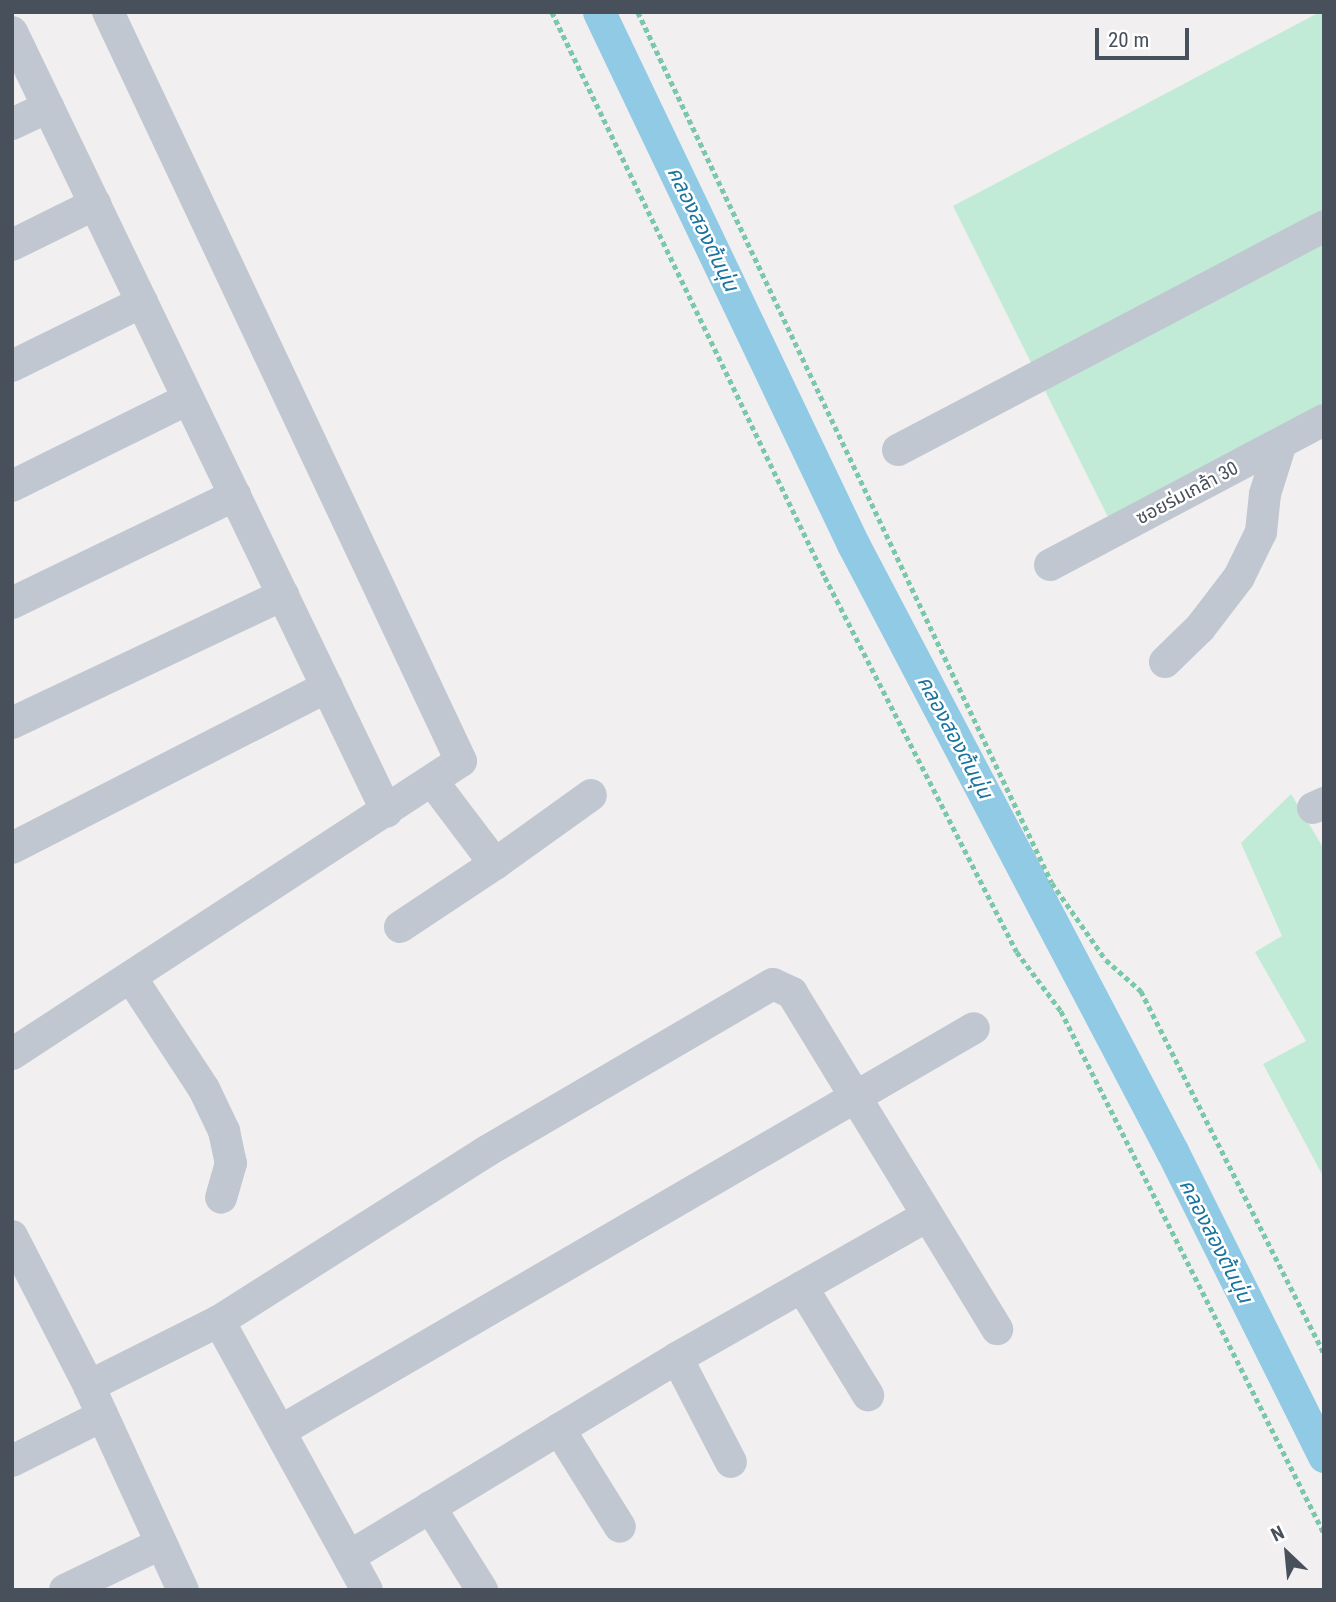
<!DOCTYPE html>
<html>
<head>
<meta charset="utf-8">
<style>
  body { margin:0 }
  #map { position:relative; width:1336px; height:1602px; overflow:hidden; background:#f1efef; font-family:"Roboto Condensed","Noto Sans Thai",sans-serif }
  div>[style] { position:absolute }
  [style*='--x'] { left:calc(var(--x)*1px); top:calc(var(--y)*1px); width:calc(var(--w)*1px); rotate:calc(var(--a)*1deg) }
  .green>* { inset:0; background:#c1ebd6 }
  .canal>* { height:33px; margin:-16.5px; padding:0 16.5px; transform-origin:16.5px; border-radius:16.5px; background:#91cae5 }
  .path>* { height:4.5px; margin-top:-2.25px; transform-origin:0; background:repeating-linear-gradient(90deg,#7bc7aa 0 5px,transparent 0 8.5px) }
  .minor>* { height:32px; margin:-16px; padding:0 16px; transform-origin:16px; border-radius:16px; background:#c0c7d0 }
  span { translate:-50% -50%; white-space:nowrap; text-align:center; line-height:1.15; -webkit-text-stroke:5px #fff; paint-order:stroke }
  .street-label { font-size:19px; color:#48505b }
  .water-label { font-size:21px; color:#18739e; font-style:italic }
  .frame { position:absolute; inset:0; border:14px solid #48505b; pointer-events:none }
  .north { position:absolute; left:1252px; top:1518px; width:70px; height:70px; -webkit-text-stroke:5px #fff; paint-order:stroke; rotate:334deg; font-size:19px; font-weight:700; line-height:28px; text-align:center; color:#48505b }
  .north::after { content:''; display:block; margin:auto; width:24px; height:32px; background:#48505b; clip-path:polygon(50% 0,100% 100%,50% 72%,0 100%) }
  .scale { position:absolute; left:1095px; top:28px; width:94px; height:32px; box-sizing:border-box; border:4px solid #48505b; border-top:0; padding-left:9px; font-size:21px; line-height:24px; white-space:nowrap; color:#48505b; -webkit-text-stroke:5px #fff; paint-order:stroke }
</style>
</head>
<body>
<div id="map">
  <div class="green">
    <div style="clip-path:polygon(1320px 12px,1324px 12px,1324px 403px,1113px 527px,953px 206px)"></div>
    <div style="clip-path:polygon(1291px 794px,1324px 849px,1324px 1178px,1263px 1064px,1306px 1041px,1255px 952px,1282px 936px,1241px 843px)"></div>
  </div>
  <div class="canal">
    <div style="--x:599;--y:12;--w:590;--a:64.48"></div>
    <div style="--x:853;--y:544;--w:686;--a:62.28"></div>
    <div style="--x:1172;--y:1151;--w:341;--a:63.5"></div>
  </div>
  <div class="path">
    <div style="--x:552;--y:12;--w:627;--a:64.21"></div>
    <div style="--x:825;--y:577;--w:421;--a:62.9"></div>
    <div style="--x:1017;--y:952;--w:74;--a:53.3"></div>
    <div style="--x:1061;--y:1011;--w:585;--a:63.26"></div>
    <div style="--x:638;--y:12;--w:964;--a:64.58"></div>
    <div style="--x:1052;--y:883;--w:94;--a:55"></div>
    <div style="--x:1106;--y:960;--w:47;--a:41.5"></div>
    <div style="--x:1141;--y:991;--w:407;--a:63.2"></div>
  </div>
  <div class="minor">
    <div style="--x:12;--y:32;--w:865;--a:64.32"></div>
    <div style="--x:12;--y:124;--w:40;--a:-25"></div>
    <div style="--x:12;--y:245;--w:93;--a:-26.3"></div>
    <div style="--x:12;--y:366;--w:145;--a:-26.2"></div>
    <div style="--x:898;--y:450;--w:481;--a:-27.7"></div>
    <div style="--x:12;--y:486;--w:196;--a:-26.3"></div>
    <div style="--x:1050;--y:565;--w:310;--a:-27.9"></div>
    <div style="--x:12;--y:603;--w:248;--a:-25.8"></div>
    <div style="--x:1165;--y:662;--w:49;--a:-44.2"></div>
    <div style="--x:1200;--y:628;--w:64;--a:-52.6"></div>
    <div style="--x:1239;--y:577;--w:50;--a:-63.9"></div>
    <div style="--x:1261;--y:532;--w:38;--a:-84"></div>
    <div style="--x:1265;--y:494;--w:53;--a:-72.6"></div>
    <div style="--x:12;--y:723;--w:300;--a:-25.3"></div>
    <div style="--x:1313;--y:808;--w:12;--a:-24"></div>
    <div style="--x:12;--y:848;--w:354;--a:-27.1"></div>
    <div style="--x:495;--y:864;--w:118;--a:-35.7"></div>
    <div style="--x:400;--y:927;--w:114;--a:-33.6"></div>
    <div style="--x:495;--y:864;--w:103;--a:-127.1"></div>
    <div style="--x:132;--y:979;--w:131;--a:56.8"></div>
    <div style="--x:204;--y:1089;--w:47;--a:64.5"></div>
    <div style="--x:224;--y:1131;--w:33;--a:78"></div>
    <div style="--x:231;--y:1163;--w:36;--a:106"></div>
    <div style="--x:12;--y:1054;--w:536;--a:-33.13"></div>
    <div style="--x:461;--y:761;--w:828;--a:-115.23"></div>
    <div style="--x:12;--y:1236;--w:169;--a:62.8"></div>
    <div style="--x:89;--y:1386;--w:225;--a:65.3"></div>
    <div style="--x:802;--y:1287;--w:127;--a:58.6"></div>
    <div style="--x:219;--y:1321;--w:307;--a:61.2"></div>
    <div style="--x:677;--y:1358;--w:117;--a:62.6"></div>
    <div style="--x:89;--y:1386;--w:145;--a:-26.6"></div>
    <div style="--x:219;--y:1321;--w:317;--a:-32.4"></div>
    <div style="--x:487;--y:1151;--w:331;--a:-30.3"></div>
    <div style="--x:773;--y:984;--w:21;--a:25"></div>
    <div style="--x:792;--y:993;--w:394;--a:58.6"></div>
    <div style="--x:559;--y:1429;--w:115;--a:58.1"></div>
    <div style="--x:282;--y:1430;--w:800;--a:-30.15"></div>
    <div style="--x:12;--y:1461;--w:101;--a:-26.6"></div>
    <div style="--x:430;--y:1507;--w:98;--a:57.9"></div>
    <div style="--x:350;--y:1556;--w:382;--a:-31.2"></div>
    <div style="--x:677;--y:1358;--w:285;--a:-29.6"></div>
    <div style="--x:65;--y:1590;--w:106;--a:-25.8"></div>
  </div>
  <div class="street-label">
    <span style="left:1187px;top:493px;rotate:-28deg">ซอยร่มเกล้า 30</span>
  </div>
  <div class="water-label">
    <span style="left:703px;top:229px;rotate:64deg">คลองสองต้นนุ่น</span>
    <span style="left:955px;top:737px;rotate:62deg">คลองสองต้นนุ่น</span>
    <span style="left:1216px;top:1241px;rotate:63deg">คลองสองต้นนุ่น</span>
  </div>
  <div class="frame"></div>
  <div class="north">N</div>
  <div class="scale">20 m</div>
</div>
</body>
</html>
